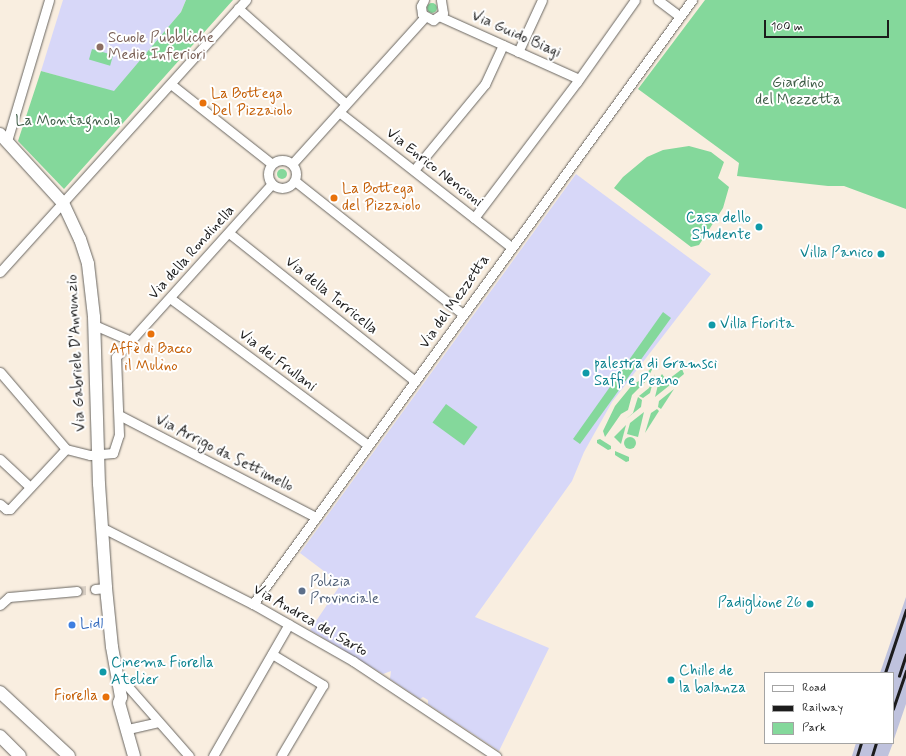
<!DOCTYPE html>
<html>
<head>
<meta charset="utf-8">
<style>
  body { margin:0 }
  #map { position:relative; width:906px; height:756px; overflow:hidden; background:#f9eee0; font-family:Mynerve,sans-serif }
  div>[style] { position:absolute }
  [style*='--x'] { left:calc(var(--x)*1px); top:calc(var(--y)*1px); width:calc(var(--w)*1px); rotate:calc(var(--a)*1deg) }
  .built>* { inset:0; background:#d7d7f8 }
  .industrial>* { inset:0; background:#bfc2dd }
  .green>* { inset:0; background:#84d89b; transform-origin:0 0 }
  .round { border-radius:50% }
  .minor-tunnel>* { height:9px; margin-top:-4.5px; transform-origin:0; background:repeating-linear-gradient(90deg,#d8cec3 0 9px,transparent 0 13.5px) }
  .roads { filter:drop-shadow(0 0 1px #696661) drop-shadow(0 0 1px #696661) }
  .minor>* { height:9px; margin:-4.5px; padding:0 4.5px; transform-origin:4.5px; border-radius:4.5px; background:#fff }
  .minor>.ring { margin:-4.5px; padding:0; box-sizing:content-box; background:none; border:9px solid #fff; border-radius:50% }
  .tertiary>* { height:12px; margin:-6px; padding:0 6px; transform-origin:6px; border-radius:6px; background:#fff }
  .rail>* { height:2.5px; margin:-1.25px; padding:0 1.25px; transform-origin:1.25px; border-radius:1.25px; background:#1c1c1c }
  .dots>* { width:11px; height:11px; translate:-50% -50%; box-sizing:border-box; border:2px solid #fff; border-radius:50% }
  span { translate:-50% -50%; white-space:nowrap; text-align:center; line-height:1.15; -webkit-text-stroke:4px #fff; paint-order:stroke }
  .street-label { font-size:15px; color:#1c1c1c }
  .education-label { font-size:15px; color:#785e54 }
  .left { translate:0 -50%; text-align:left }
  .park-label { font-size:15px; color:#405e48 }
  .food-label { font-size:15px; color:#c56008 }
  .right { translate:-100% -50%; text-align:right }
  .culture-label { font-size:15px; color:#0d838f }
  .service-label { font-size:15px; color:#4e5e75 }
  .shop-label { font-size:15px; color:#366cbe }
  .legend { position:absolute; left:764px; top:672px; width:130px; height:72px; box-sizing:border-box; background:#fff; border:1px solid #a4a4a4; margin:0; padding:5px 7px; list-style:none; font-size:12px; color:#1c1c1c }
  .legend li { display:flex; align-items:center; gap:8px; height:20px }
  .legend b { width:20px; border:1px solid #a4a4a4 }
  .scale { position:absolute; left:764px; top:20px; width:125px; height:18px; box-sizing:border-box; border:2px solid #1c1c1c; border-top:0; padding-left:5px; font-size:12px; line-height:14px; white-space:nowrap; color:#1c1c1c; -webkit-text-stroke:3px #fff; paint-order:stroke }
</style>
</head>
<body>
<div id="map">
  <div class="built">
    <div style="clip-path:polygon(63px 0,186px 0,181px 12px,114px 92px,41px 71px)"></div>
    <div style="clip-path:polygon(576px 174px,711px 274px,612px 402px,584px 452px,572px 481px,475px 617px,549px 648px,499px 751px,428px 704px,428px 700px,423px 697px,420px 699px,390px 679px,391px 671px,383px 674px,310px 630px,341px 584px,300px 553px)"></div>
  </div>
  <div class="industrial">
    <div style="clip-path:polygon(906px 597px,906px 704px,893px 742px,893px 673px,880px 673px)"></div>
    <div style="clip-path:polygon(856px 743px,893px 743px,888px 756px,852px 756px)"></div>
  </div>
  <div class="green">
    <div style="clip-path:polygon(186px 0,233px 0,64px 189px,18px 141px,41px 71px,114px 91px,181px 12px)"></div>
    <div style="clip-path:polygon(705px 0,906px 0,906px 209px,844px 186px,828px 186px,737px 176px,739px 163px,638px 89px)"></div>
    <div class="round" style="left:427px;top:3px;width:10px;height:10px"></div>
    <div style="left:92px;top:49px;width:22px;height:11px;rotate:16deg"></div>
    <div style="clip-path:polygon(689px 146px,711px 152px,724px 162px,718px 178px,729px 187px,723px 208px,699px 245px,691px 247px,614px 188px,623px 177px,647px 157px,663px 150px)"></div>
    <div class="round" style="left:277px;top:169px;width:10px;height:10px"></div>
    <div style="clip-path:polygon(663px 312px,671px 318px,580px 444px,573px 439px)"></div>
    <div style="clip-path:polygon(655px 364px,646px 381px,632px 395px,628px 410px,621px 414px,605px 437px,603px 431px,615px 406px,633px 384px,639px 381px)"></div>
    <div style="clip-path:polygon(682px 369px,684px 374px,672px 384px,669px 379px)"></div>
    <div style="clip-path:polygon(655px 374px,650px 393px,643px 398px,639px 396px,649px 388px)"></div>
    <div style="clip-path:polygon(662px 374px,670px 385px,655px 397px,660px 377px)"></div>
    <div style="clip-path:polygon(674px 389px,661px 409px,658px 407px,659px 401px)"></div>
    <div style="clip-path:polygon(638px 397px,642px 400px,641px 407px,626px 419px,633px 413px)"></div>
    <div style="left:446px;top:404px;width:39px;height:23px;rotate:36deg"></div>
    <div style="clip-path:polygon(657px 409px,659px 411px,645px 433px,651px 413px)"></div>
    <div style="clip-path:polygon(644px 412px,638px 437px,627px 434px,630px 423px)"></div>
    <div style="clip-path:polygon(626px 425px,621px 444px,614px 437px)"></div>
    <div class="round" style="left:624px;top:437px;width:12px;height:12px"></div>
    <div style="clip-path:polygon(600px 439px,611px 446px,611px 449px,608px 450px,597px 443px,597px 440px)"></div>
    <div style="clip-path:polygon(615px 451px,629px 457px,629px 461px,626px 462px,615px 455px)"></div>
  </div>
  <div class="minor-tunnel">
    <div style="--x:77;--y:591;--w:18;--a:-6"></div>
  </div>
  <div class="roads">
    <div class="minor">
      <div style="--x:424;--y:0;--w:7;--a:117"></div>
      <div style="--x:421;--y:6;--w:8;--a:83"></div>
      <div style="--x:422;--y:14;--w:13;--a:29"></div>
      <div style="--x:433;--y:20;--w:12;--a:-35"></div>
      <div style="--x:443;--y:13;--w:13;--a:-99"></div>
      <div style="--x:658;--y:0;--w:26;--a:37"></div>
      <div style="--x:238;--y:8;--w:144;--a:41.6"></div>
      <div style="--x:441;--y:17;--w:151;--a:24.2"></div>
      <div style="--x:518;--y:52;--w:57;--a:-65.2"></div>
      <div style="--x:172;--y:85;--w:127;--a:38.3"></div>
      <div style="--x:339;--y:112;--w:219;--a:38.1"></div>
      <div style="--x:7;--y:141;--w:147;--a:-73.4"></div>
      <div class="ring" style="left:268px;top:160px;width:19px;height:19px"></div>
      <div style="--x:292;--y:164;--w:198;--a:-47.9"></div>
      <div style="--x:414;--y:170;--w:112;--a:-50.5"></div>
      <div style="--x:485;--y:84;--w:43;--a:-65.2"></div>
      <div style="--x:295;--y:181;--w:214;--a:38.4"></div>
      <div style="--x:474;--y:218;--w:171;--a:-52.9"></div>
      <div style="--x:577;--y:82;--w:100;--a:-54.7"></div>
      <div style="--x:229;--y:233;--w:238;--a:38.5"></div>
      <div style="--x:0;--y:272;--w:367;--a:-47.9"></div>
      <div style="--x:170;--y:298;--w:247;--a:36.6"></div>
      <div style="--x:94;--y:325;--w:40;--a:23.4"></div>
      <div style="--x:0;--y:372;--w:101;--a:49.4"></div>
      <div style="--x:66;--y:449;--w:25;--a:14"></div>
      <div style="--x:90;--y:455;--w:23;--a:-5"></div>
      <div style="--x:113;--y:453;--w:19;--a:-72"></div>
      <div style="--x:119;--y:435;--w:78;--a:-92.2"></div>
      <div style="--x:116;--y:357;--w:233;--a:-48"></div>
      <div style="--x:119;--y:415;--w:222;--a:27.4"></div>
      <div style="--x:0;--y:459;--w:41;--a:43"></div>
      <div style="--x:0;--y:504;--w:8;--a:40"></div>
      <div style="--x:6;--y:509;--w:4;--a:0"></div>
      <div style="--x:10;--y:509;--w:82;--a:-47"></div>
      <div style="--x:101;--y:527;--w:170;--a:26.9"></div>
      <div style="--x:253;--y:604;--w:115;--a:29.7"></div>
      <div style="--x:353;--y:661;--w:172;--a:33.6"></div>
      <div style="--x:95;--y:589;--w:11;--a:-5"></div>
      <div style="--x:253;--y:604;--w:747;--a:-53.99"></div>
      <div style="--x:0;--y:605;--w:12;--a:-42"></div>
      <div style="--x:9;--y:597;--w:68;--a:-5"></div>
      <div style="--x:272;--y:654;--w:60;--a:31.3"></div>
      <div style="--x:323;--y:685;--w:82;--a:120.6"></div>
      <div style="--x:117;--y:674;--w:109;--a:48.7"></div>
      <div style="--x:128;--y:729;--w:31;--a:-13"></div>
      <div style="--x:213;--y:756;--w:152;--a:-60.1"></div>
    </div>
    <div class="tertiary">
      <div style="--x:0;--y:134;--w:93;--a:47.6"></div>
      <div style="--x:63;--y:203;--w:40;--a:65"></div>
      <div style="--x:80;--y:239;--w:26;--a:72"></div>
      <div style="--x:88;--y:264;--w:53;--a:83.5"></div>
      <div style="--x:94;--y:317;--w:167;--a:88.3"></div>
      <div style="--x:99;--y:484;--w:104;--a:86.1"></div>
      <div style="--x:106;--y:588;--w:59;--a:84.2"></div>
      <div style="--x:112;--y:647;--w:51;--a:79.8"></div>
      <div style="--x:121;--y:697;--w:6;--a:108"></div>
      <div style="--x:119;--y:703;--w:55;--a:74.2"></div>
      <div style="--x:0;--y:692;--w:94;--a:42.8"></div>
      <div style="--x:0;--y:736;--w:28;--a:45"></div>
    </div>
  </div>
  <div class="rail">
    <div style="--x:885;--y:673;--w:66;--a:-71.6"></div>
    <div style="--x:899;--y:676;--w:22;--a:-72"></div>
    <div style="--x:893;--y:709;--w:40;--a:-71.1"></div>
    <div style="--x:857;--y:756;--w:14;--a:-73"></div>
    <div style="--x:872;--y:756;--w:14;--a:-73"></div>
  </div>
  <div class="dots">
    <div style="left:100px;top:47px;background:#8d6e63"></div>
    <div style="left:203px;top:103px;background:#e8710a"></div>
    <div style="left:334px;top:198px;background:#e8710a"></div>
    <div style="left:759px;top:227px;background:#0f9aa8"></div>
    <div style="left:881px;top:254px;background:#0f9aa8"></div>
    <div style="left:712px;top:325px;background:#0f9aa8"></div>
    <div style="left:151px;top:334px;background:#e8710a"></div>
    <div style="left:586px;top:373px;background:#0f9aa8"></div>
    <div style="left:302px;top:591px;background:#5c6f8a"></div>
    <div style="left:810px;top:604px;background:#0f9aa8"></div>
    <div style="left:72px;top:625px;background:#3f7fe0"></div>
    <div style="left:103px;top:672px;background:#0f9aa8"></div>
    <div style="left:671px;top:680px;background:#0f9aa8"></div>
    <div style="left:106px;top:697px;background:#e8710a"></div>
  </div>
  <div class="street-label">
    <span style="left:516px;top:35px;rotate:24deg">Via Guido Biagi</span>
    <span style="left:434px;top:168px;rotate:38deg">Via Enrico Nencioni</span>
    <span style="left:192px;top:253px;rotate:-48deg">Via della Rondinella</span>
    <span style="left:331px;top:296px;rotate:39deg">Via della Torricella</span>
    <span style="left:455px;top:302px;rotate:-55deg">Via del Mezzetta</span>
    <span style="left:77px;top:353px;rotate:-93deg">Via Gabriele D'Annunzio</span>
    <span style="left:277px;top:361px;rotate:37deg">Via dei Frullani</span>
    <span style="left:224px;top:454px;rotate:27deg">Via Arrigo da Settimello</span>
    <span style="left:310px;top:621px;rotate:30deg">Via Andrea del Sarto</span>
  </div>
  <div class="education-label">
    <span class="left" style="left:108px;top:47px">Scuole Pubbliche<br>Medie Inferiori</span>
  </div>
  <div class="park-label">
    <span style="left:798px;top:92px">Giardino<br>del Mezzetta</span>
    <span style="left:68px;top:122px">La Montagnola</span>
  </div>
  <div class="food-label">
    <span class="left" style="left:211px;top:103px">La Bottega<br>Del Pizzaiolo</span>
    <span class="left" style="left:342px;top:198px">La Bottega<br>del Pizzaiolo</span>
    <span style="left:151px;top:358px">Affè di Bacco<br>il Mulino</span>
    <span class="right" style="left:98px;top:697px">Fiorella</span>
  </div>
  <div class="culture-label">
    <span class="right" style="left:751px;top:227px">Casa dello<br>Studente</span>
    <span class="right" style="left:873px;top:254px">Villa Panico</span>
    <span class="left" style="left:720px;top:325px">Villa Fiorita</span>
    <span class="left" style="left:594px;top:373px">palestra di Gramsci<br>Saffi e Peano</span>
    <span class="right" style="left:802px;top:604px">Padiglione 26</span>
    <span class="left" style="left:111px;top:672px">Cinema Fiorella<br>Atelier</span>
    <span class="left" style="left:679px;top:680px">Chille de<br>la balanza</span>
  </div>
  <div class="service-label">
    <span class="left" style="left:310px;top:591px">Polizia<br>Provinciale</span>
  </div>
  <div class="shop-label">
    <span class="left" style="left:80px;top:625px">Lidl</span>
  </div>
  <ul class="legend">
  <li><b style="height:5px;background:#fff"></b>Road</li>
  <li><b style="height:5px;background:#1c1c1c"></b>Railway</li>
  <li><b style="height:11px;background:#84d89b"></b>Park</li>
  </ul>
  <div class="scale">100 m</div>
</div>
</body>
</html>
